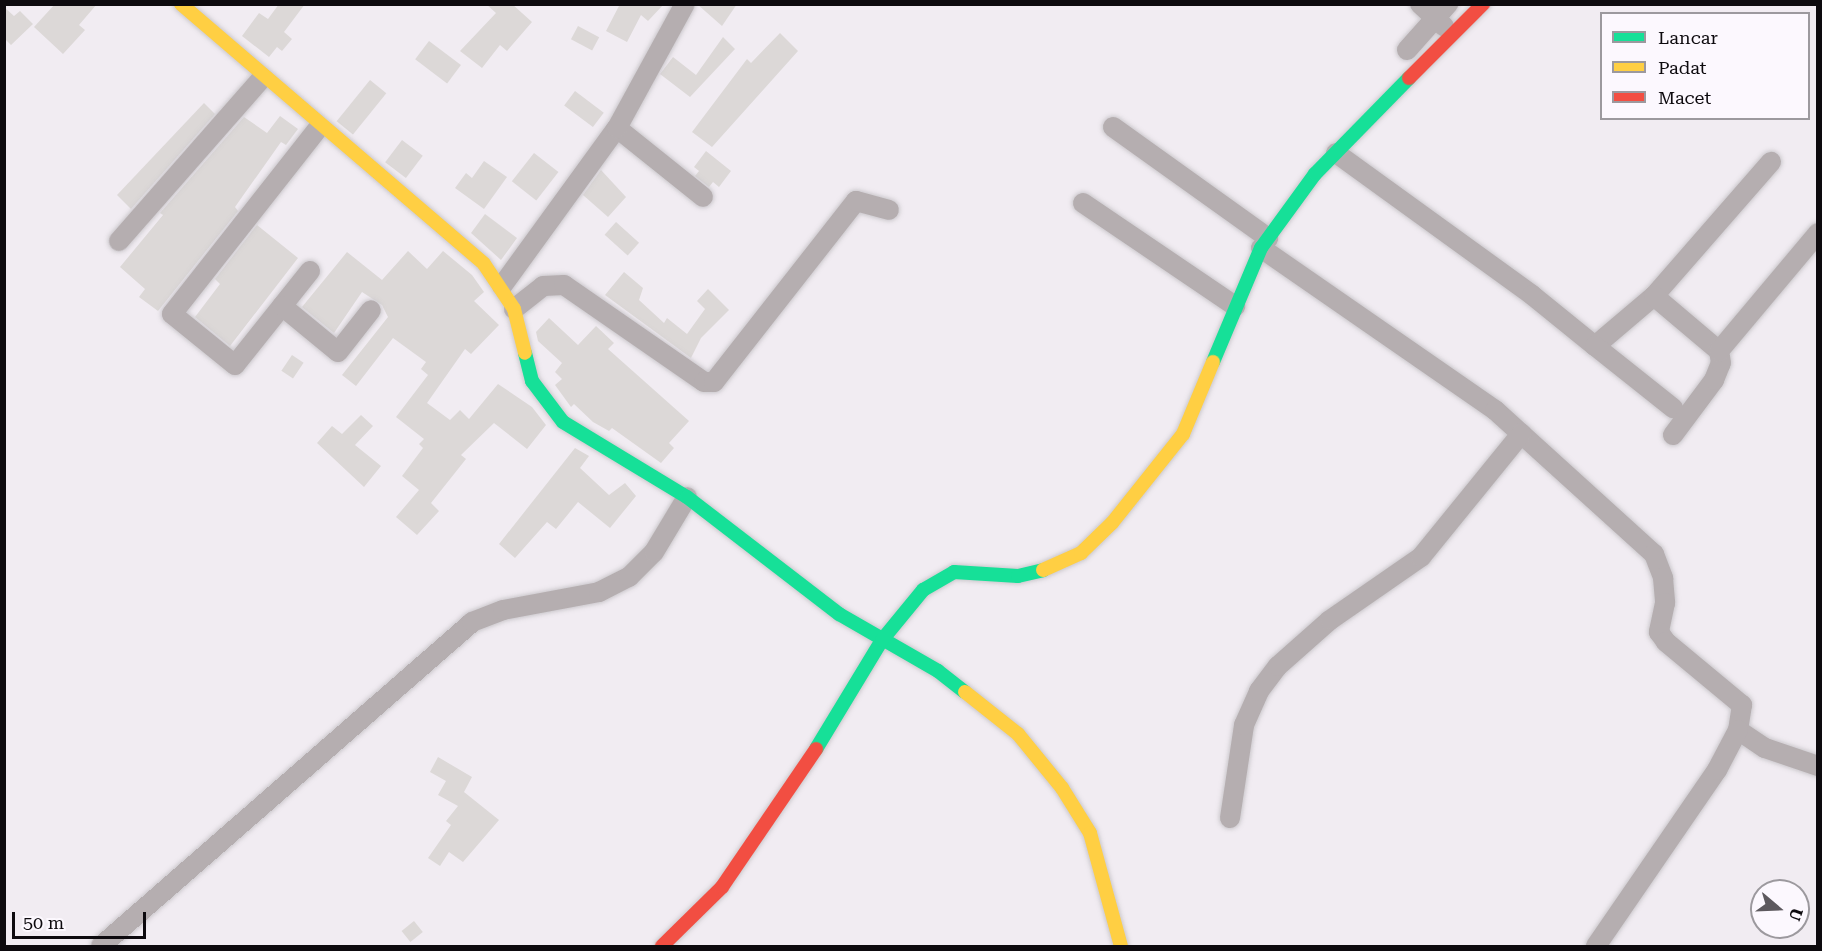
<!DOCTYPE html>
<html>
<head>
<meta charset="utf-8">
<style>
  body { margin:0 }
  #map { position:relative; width:1822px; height:951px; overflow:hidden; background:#f1ecf2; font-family:"Roboto Serif",serif }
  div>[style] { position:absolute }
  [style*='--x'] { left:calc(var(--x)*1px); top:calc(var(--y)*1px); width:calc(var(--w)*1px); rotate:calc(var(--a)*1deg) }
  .building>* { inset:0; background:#dcd8d7; transform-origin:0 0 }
  .roads { filter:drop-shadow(0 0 2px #ccc9cd) drop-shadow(0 0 2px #ccc9cd) }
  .street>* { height:20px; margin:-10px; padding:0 10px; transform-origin:10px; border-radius:10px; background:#b5aeb0 }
  .fast>* { height:14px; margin:-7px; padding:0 7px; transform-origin:7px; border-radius:7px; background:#16e098 }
  .slow>* { height:14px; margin:-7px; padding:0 7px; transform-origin:7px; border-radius:7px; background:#ffcf43 }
  .jam>* { height:14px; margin:-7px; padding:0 7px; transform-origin:7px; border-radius:7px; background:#f24e42 }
  span { translate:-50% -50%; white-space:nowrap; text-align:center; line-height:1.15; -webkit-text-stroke:5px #fcf8fe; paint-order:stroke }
  .frame { position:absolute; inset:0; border:6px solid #0d0a0e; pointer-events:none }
  .legend { position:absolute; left:1600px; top:12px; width:210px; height:108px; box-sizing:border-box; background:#fcf8fe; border:2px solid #9c999e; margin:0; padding:8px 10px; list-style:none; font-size:18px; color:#0d0a0e }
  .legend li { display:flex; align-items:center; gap:12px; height:30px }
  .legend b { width:30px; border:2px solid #9c999e }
  .north { position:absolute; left:1750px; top:879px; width:60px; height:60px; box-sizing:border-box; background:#fcf8fe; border:2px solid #9c999e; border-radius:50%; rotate:109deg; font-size:16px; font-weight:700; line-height:24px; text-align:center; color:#0d0a0e }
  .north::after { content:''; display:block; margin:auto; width:21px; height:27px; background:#5d595e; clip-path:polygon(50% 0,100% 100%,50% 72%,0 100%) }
  .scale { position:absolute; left:12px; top:912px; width:134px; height:27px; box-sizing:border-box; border:3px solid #0d0a0e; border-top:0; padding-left:8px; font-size:18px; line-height:21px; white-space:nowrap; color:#0d0a0e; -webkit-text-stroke:4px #fcf8fe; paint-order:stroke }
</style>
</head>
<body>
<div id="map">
  <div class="building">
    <div style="clip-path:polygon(55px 4px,97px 4px,79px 25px,85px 30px,63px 54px,34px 27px)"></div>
    <div style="clip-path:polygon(279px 4px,305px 4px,284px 32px,292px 39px,282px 51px,277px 47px,269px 57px,242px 36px,259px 13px,268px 19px)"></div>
    <div style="clip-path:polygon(486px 4px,512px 4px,532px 22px,507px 51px,500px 45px,482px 68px,460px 51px,496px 13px)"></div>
    <div style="clip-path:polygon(620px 4px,664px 4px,648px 21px,641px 15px,627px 42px,606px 31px)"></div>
    <div style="clip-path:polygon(697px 4px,737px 4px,722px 26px)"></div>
    <div style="clip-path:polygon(4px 7px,14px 16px,20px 11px,33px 24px,11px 45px,4px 38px)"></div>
    <div style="left:578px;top:26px;width:24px;height:15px;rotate:28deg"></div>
    <div style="clip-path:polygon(780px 33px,798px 51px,712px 147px,692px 132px,747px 59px,751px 63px)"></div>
    <div style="clip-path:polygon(723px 37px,735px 49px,690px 97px,660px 74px,673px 57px,696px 75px)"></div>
    <div style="left:429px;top:41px;width:40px;height:23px;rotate:37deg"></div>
    <div style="left:370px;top:80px;width:21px;height:53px;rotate:39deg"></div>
    <div style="left:575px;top:91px;width:36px;height:18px;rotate:37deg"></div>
    <div style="clip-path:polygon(204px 103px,215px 114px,131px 209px,117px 195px)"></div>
    <div style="clip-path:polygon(280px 116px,298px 129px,286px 145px,281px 142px,235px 207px,238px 211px,158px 311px,139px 297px,145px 289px,120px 267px,163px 215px,160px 213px,244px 117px,267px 133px)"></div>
    <div style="left:402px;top:140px;width:26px;height:28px;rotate:37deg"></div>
    <div style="clip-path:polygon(706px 151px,731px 171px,719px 187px,713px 182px,709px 187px,695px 176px,699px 171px,694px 167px)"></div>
    <div style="left:534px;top:153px;width:31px;height:36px;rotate:38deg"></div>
    <div style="clip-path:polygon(484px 161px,507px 177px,484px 209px,455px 188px,466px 173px,472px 178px)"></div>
    <div style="clip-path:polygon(601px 170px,626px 197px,608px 217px,583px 195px)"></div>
    <div style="clip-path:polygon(485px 214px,517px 238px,501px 260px,471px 233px)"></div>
    <div style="left:616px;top:222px;width:31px;height:17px;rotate:42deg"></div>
    <div style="clip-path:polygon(257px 225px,298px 258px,230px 346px,195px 317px,220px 284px,215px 279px)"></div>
    <div style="clip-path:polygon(408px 251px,427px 269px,443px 251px,472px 275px,484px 292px,474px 301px,499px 325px,471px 354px,465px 349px,427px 403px,450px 420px,460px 410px,469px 419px,498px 384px,532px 407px,546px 425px,527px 449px,494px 423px,461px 455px,466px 459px,431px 503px,439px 511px,417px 535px,396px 517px,419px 490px,402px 476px,423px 448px,419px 444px,424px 439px,396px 417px,428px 375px,421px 369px,426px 362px,393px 338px,356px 386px,342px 375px,388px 317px,382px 305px,362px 292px,334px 333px,302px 307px,347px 252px,382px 280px)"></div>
    <div style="clip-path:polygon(624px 272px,643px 288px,639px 300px,664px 323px,667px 318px,687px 334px,705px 309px,697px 301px,708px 289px,729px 310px,701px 338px,691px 358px,605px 295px)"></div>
    <div style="clip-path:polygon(549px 318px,578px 345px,596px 326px,614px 343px,608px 349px,689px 421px,669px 443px,674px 448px,661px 463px,612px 428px,609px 431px,593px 422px,574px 404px,571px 407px,555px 385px,562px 379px,555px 372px,562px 363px,538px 341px,536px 332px)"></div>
    <div style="left:292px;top:355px;width:14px;height:19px;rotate:34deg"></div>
    <div style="clip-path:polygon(361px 415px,373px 426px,355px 445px,381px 466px,364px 487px,317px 443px,332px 426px,342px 434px)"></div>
    <div style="clip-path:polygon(575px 448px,589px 456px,580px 468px,609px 495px,625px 483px,636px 496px,610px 528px,578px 502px,556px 529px,547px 522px,515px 558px,499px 544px)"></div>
    <div style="clip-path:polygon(438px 757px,472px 777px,464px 792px,499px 820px,463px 862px,449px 852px,440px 866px,428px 858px,451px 825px,446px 821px,458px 806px,438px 795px,446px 781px,430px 772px)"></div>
    <div style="left:414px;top:921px;width:14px;height:16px;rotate:51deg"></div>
  </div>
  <div class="roads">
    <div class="street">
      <div style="--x:1420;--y:4;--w:33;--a:43"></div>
      <div style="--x:1407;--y:50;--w:62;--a:-48.3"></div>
      <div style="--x:1113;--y:127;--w:191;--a:35.6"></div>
      <div style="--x:617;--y:128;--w:110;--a:38.7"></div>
      <div style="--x:1336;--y:153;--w:242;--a:35.9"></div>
      <div style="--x:1532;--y:295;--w:81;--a:39"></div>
      <div style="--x:1595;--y:346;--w:77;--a:-40.3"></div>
      <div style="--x:1654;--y:296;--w:178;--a:-48.9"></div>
      <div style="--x:1083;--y:203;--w:184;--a:34.1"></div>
      <div style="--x:119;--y:241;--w:217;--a:-48.7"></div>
      <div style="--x:1261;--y:248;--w:285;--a:34.7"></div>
      <div style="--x:1495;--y:410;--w:215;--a:42.2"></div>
      <div style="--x:1654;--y:554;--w:26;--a:69"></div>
      <div style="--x:1663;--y:578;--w:25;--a:85"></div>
      <div style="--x:1665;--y:603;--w:30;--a:102"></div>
      <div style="--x:1659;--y:632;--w:12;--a:55"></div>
      <div style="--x:1666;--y:642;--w:99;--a:39.7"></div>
      <div style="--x:1742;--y:705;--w:25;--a:99"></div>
      <div style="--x:1738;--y:730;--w:32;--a:34"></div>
      <div style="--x:1765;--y:748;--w:56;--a:18.8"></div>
      <div style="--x:310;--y:271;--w:120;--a:128.6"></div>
      <div style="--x:235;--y:365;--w:81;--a:-141"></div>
      <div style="--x:172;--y:314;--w:238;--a:-51.8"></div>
      <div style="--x:502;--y:286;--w:195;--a:-54"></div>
      <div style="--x:617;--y:128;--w:141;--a:-61.3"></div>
      <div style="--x:1654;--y:296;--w:85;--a:40.2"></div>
      <div style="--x:282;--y:306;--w:72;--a:39.4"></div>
      <div style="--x:338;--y:352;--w:53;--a:-51.8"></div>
      <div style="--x:514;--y:309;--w:37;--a:-38"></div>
      <div style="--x:543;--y:286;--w:21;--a:-3"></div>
      <div style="--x:564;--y:285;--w:170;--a:34.7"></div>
      <div style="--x:704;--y:382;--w:10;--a:0"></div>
      <div style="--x:714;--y:382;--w:230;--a:-51.9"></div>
      <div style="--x:856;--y:201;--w:34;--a:15"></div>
      <div style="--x:1595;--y:346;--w:100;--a:38.5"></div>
      <div style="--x:1673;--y:435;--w:69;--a:-53.3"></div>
      <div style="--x:1714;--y:380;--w:18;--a:-68"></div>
      <div style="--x:1721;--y:363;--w:12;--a:-99"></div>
      <div style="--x:1719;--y:351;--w:154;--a:-50"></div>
      <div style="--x:1230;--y:818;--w:94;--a:-81.4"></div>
      <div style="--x:1244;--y:725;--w:37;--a:-66"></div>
      <div style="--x:1259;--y:691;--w:31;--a:-53"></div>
      <div style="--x:1278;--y:666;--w:69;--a:-41.5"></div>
      <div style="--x:1330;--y:620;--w:111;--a:-34.7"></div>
      <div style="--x:1421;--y:557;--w:159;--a:-50.9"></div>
      <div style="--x:101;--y:946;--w:493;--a:-41.1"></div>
      <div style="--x:472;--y:622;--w:33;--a:-21"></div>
      <div style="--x:503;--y:610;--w:98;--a:-10.6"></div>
      <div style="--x:599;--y:592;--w:34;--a:-27"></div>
      <div style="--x:629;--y:577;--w:35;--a:-45"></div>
      <div style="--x:654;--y:552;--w:64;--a:-59"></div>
      <div style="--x:1596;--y:946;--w:214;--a:-55.5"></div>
      <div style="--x:1717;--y:770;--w:45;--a:-62.3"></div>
    </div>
    <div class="fast">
      <div style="--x:525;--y:353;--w:29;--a:76"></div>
      <div style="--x:532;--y:381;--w:51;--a:52.9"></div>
      <div style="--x:563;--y:422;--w:145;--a:31.2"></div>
      <div style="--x:687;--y:497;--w:192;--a:37.6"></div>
      <div style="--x:839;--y:614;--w:114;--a:29.9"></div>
      <div style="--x:938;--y:671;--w:34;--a:38"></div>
      <div style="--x:1213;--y:362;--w:124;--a:-67.2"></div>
      <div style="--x:1261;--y:248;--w:92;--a:-53.9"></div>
      <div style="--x:1315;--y:174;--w:134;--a:-45.6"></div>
      <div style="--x:816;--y:749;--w:127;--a:-58.8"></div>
      <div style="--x:882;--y:640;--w:65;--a:-50.6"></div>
      <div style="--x:923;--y:590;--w:36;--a:-30"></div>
      <div style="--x:954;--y:572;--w:64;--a:3.6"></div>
      <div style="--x:1018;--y:576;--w:26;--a:-13"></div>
    </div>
    <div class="slow">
      <div style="--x:181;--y:4;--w:399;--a:40.6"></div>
      <div style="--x:484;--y:264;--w:54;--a:56.3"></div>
      <div style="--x:514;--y:309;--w:45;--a:76"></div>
      <div style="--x:1043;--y:570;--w:42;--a:-24.1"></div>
      <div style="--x:1081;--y:553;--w:43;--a:-44.1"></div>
      <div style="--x:1112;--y:523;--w:114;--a:-51.4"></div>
      <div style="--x:1183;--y:434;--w:78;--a:-67.4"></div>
      <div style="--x:965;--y:692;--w:68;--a:38.4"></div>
      <div style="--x:1018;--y:734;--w:70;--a:50.8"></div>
      <div style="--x:1062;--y:788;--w:53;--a:58.1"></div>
      <div style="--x:1090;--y:833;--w:117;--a:74.7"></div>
    </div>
    <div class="jam">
      <div style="--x:1409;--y:78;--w:105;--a:-45"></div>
      <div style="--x:662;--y:946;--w:84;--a:-44.5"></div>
      <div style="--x:722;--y:887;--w:167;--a:-55.7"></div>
    </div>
  </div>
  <div class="frame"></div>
  <ul class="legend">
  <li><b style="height:8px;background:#16e098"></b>Lancar</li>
  <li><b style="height:8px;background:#ffcf43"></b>Padat</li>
  <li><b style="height:8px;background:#f24e42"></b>Macet</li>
  </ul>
  <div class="north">U</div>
  <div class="scale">50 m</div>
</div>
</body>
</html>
